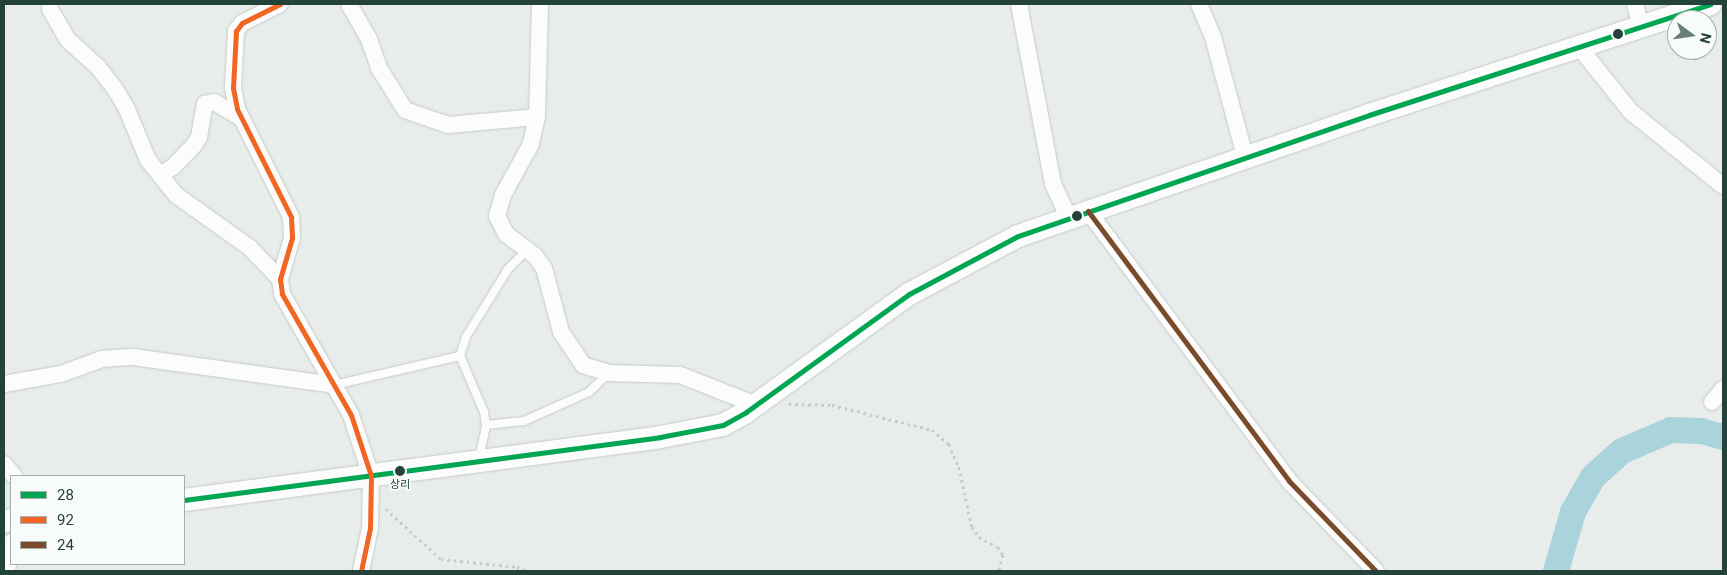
<!DOCTYPE html>
<html>
<head>
<meta charset="utf-8">
<style>
  body { margin:0 }
  #map { position:relative; width:1727px; height:575px; overflow:hidden; background:#e8edeb; font-family:Roboto,"Noto Sans KR",sans-serif }
  div>[style] { position:absolute }
  [style*='--x'] { left:calc(var(--x)*1px); top:calc(var(--y)*1px); width:calc(var(--w)*1px); rotate:calc(var(--a)*1deg) }
  .river>* { height:26px; margin:-13px; padding:0 13px; transform-origin:13px; border-radius:13px; background:#a9d4db }
  .path>* { height:2.5px; margin-top:-1.25px; transform-origin:0; background:repeating-linear-gradient(90deg,#c3ccca 0 2.5px,transparent 0 6.5px) }
  .roads { filter:drop-shadow(0 0 1px #c5cac8) drop-shadow(0 0 1px #c5cac8) }
  .service>* { height:8px; margin:-4px; padding:0 4px; transform-origin:4px; border-radius:4px; background:#fcfcfc }
  .minor>* { height:16px; margin:-8px; padding:0 8px; transform-origin:8px; border-radius:8px; background:#fcfcfc }
  .secondary>* { height:22px; margin:-11px; padding:0 11px; transform-origin:11px; border-radius:11px; background:#fcfcfc }
  .bus-1>* { height:5px; margin:-2.5px; padding:0 2.5px; transform-origin:2.5px; border-radius:2.5px; background:#00a651 }
  .bus-2>* { height:5px; margin:-2.5px; padding:0 2.5px; transform-origin:2.5px; border-radius:2.5px; background:#f26522 }
  .bus-3>* { height:5px; margin:-2.5px; padding:0 2.5px; transform-origin:2.5px; border-radius:2.5px; background:#7a4b2a }
  .dots>* { width:14px; height:14px; translate:-50% -50%; box-sizing:border-box; border:2px solid #f7fbf9; border-radius:50% }
  span { translate:-50% -50%; white-space:nowrap; text-align:center; line-height:1.15; -webkit-text-stroke:4px #f7fbf9; paint-order:stroke }
  .bus-label { font-size:11px; color:#24423a }
  .frame { position:absolute; inset:0; border:5px solid #24423a; pointer-events:none }
  .legend { position:absolute; left:10px; top:475px; width:175px; height:90px; box-sizing:border-box; background:#f7fbf9; border:1px solid #a3b1ad; margin:0; padding:6px 9px; list-style:none; font-size:15px; color:#24423a }
  .legend li { display:flex; align-items:center; gap:10px; height:25px }
  .legend b { width:25px; border:1px solid #a3b1ad }
  .north { position:absolute; left:1667px; top:10px; width:50px; height:50px; box-sizing:border-box; background:#f7fbf9; border:1px solid #a3b1ad; border-radius:50%; rotate:104deg; font-size:14px; font-weight:700; line-height:20px; text-align:center; color:#24423a }
  .north::after { content:''; display:block; margin:auto; width:18px; height:22px; background:#697e78; clip-path:polygon(50% 0,100% 100%,50% 72%,0 100%) }
</style>
</head>
<body>
<div id="map">
  <div class="river">
    <div style="--x:1556;--y:571;--w:61;--a:-73.9"></div>
    <div style="--x:1573;--y:512;--w:40;--a:-60.3"></div>
    <div style="--x:1593;--y:477;--w:39;--a:-42"></div>
    <div style="--x:1622;--y:451;--w:53;--a:-23.2"></div>
    <div style="--x:1671;--y:430;--w:30;--a:2"></div>
    <div style="--x:1701;--y:431;--w:23;--a:15"></div>
  </div>
  <div class="path">
    <div style="--x:789;--y:404;--w:43;--a:1.3"></div>
    <div style="--x:832;--y:405;--w:103;--a:14"></div>
    <div style="--x:932;--y:430;--w:22;--a:39"></div>
    <div style="--x:949;--y:444;--w:25;--a:67"></div>
    <div style="--x:959;--y:467;--w:61;--a:77.8"></div>
    <div style="--x:972;--y:527;--w:12;--a:55"></div>
    <div style="--x:979;--y:537;--w:21;--a:28"></div>
    <div style="--x:998;--y:547;--w:9;--a:58"></div>
    <div style="--x:1003;--y:555;--w:16;--a:104"></div>
    <div style="--x:386;--y:509;--w:74;--a:42.3"></div>
    <div style="--x:441;--y:559;--w:76;--a:6"></div>
    <div style="--x:517;--y:567;--w:12;--a:20"></div>
  </div>
  <div class="roads">
    <div class="service">
      <div style="--x:334;--y:385;--w:129;--a:-13"></div>
      <div style="--x:486;--y:425;--w:38;--a:-6"></div>
      <div style="--x:524;--y:421;--w:71;--a:-24"></div>
      <div style="--x:589;--y:392;--w:28;--a:-44"></div>
      <div style="--x:479;--y:459;--w:35;--a:-78"></div>
      <div style="--x:486;--y:425;--w:13;--a:-99"></div>
      <div style="--x:484;--y:412;--w:61;--a:-113.2"></div>
      <div style="--x:460;--y:356;--w:20;--a:-72"></div>
      <div style="--x:466;--y:337;--w:80;--a:-58.3"></div>
      <div style="--x:508;--y:269;--w:27;--a:-45"></div>
    </div>
    <div class="minor">
      <div style="--x:280;--y:4;--w:42;--a:153.4"></div>
      <div style="--x:242;--y:23;--w:10;--a:127"></div>
      <div style="--x:236;--y:31;--w:57;--a:93"></div>
      <div style="--x:233;--y:88;--w:21;--a:79"></div>
      <div style="--x:237;--y:109;--w:121;--a:63.4"></div>
      <div style="--x:291;--y:217;--w:21;--a:87"></div>
      <div style="--x:292;--y:238;--w:43;--a:106.3"></div>
      <div style="--x:280;--y:279;--w:15;--a:82"></div>
      <div style="--x:282;--y:294;--w:139;--a:60.3"></div>
      <div style="--x:351;--y:415;--w:64;--a:71.8"></div>
      <div style="--x:371;--y:476;--w:52;--a:91.1"></div>
      <div style="--x:370;--y:528;--w:44;--a:101.8"></div>
      <div style="--x:349;--y:4;--w:40;--a:60.3"></div>
      <div style="--x:369;--y:39;--w:31;--a:71"></div>
      <div style="--x:379;--y:68;--w:49;--a:58.2"></div>
      <div style="--x:405;--y:110;--w:46;--a:19.2"></div>
      <div style="--x:448;--y:125;--w:89;--a:-5.1"></div>
      <div style="--x:540;--y:4;--w:113;--a:91.5"></div>
      <div style="--x:537;--y:117;--w:28;--a:103"></div>
      <div style="--x:531;--y:144;--w:58;--a:118.8"></div>
      <div style="--x:503;--y:195;--w:22;--a:106"></div>
      <div style="--x:497;--y:216;--w:20;--a:63"></div>
      <div style="--x:506;--y:234;--w:36;--a:37"></div>
      <div style="--x:535;--y:256;--w:15;--a:53"></div>
      <div style="--x:544;--y:268;--w:66;--a:75.1"></div>
      <div style="--x:561;--y:332;--w:40;--a:56"></div>
      <div style="--x:583;--y:365;--w:27;--a:17"></div>
      <div style="--x:609;--y:373;--w:71;--a:1.6"></div>
      <div style="--x:680;--y:375;--w:82;--a:21.5"></div>
      <div style="--x:1019;--y:4;--w:183;--a:79.3"></div>
      <div style="--x:1053;--y:184;--w:38;--a:65"></div>
      <div style="--x:1199;--y:4;--w:36;--a:67"></div>
      <div style="--x:1213;--y:37;--w:127;--a:75"></div>
      <div style="--x:1635;--y:4;--w:24;--a:75"></div>
      <div style="--x:50;--y:9;--w:36;--a:60"></div>
      <div style="--x:68;--y:40;--w:40;--a:42"></div>
      <div style="--x:98;--y:67;--w:28;--a:52"></div>
      <div style="--x:115;--y:89;--w:21;--a:59"></div>
      <div style="--x:126;--y:107;--w:57;--a:67.5"></div>
      <div style="--x:148;--y:160;--w:45;--a:51.3"></div>
      <div style="--x:176;--y:195;--w:90;--a:35.5"></div>
      <div style="--x:249;--y:247;--w:45;--a:45.9"></div>
      <div style="--x:1579;--y:47;--w:82;--a:51.4"></div>
      <div style="--x:1630;--y:111;--w:119;--a:38.9"></div>
      <div style="--x:160;--y:175;--w:15;--a:-32"></div>
      <div style="--x:173;--y:167;--w:30;--a:-46"></div>
      <div style="--x:194;--y:145;--w:9;--a:-58"></div>
      <div style="--x:199;--y:137;--w:34;--a:-80"></div>
      <div style="--x:205;--y:104;--w:9;--a:-13"></div>
      <div style="--x:214;--y:102;--w:32;--a:30"></div>
      <div style="--x:1088;--y:211;--w:337;--a:53.3"></div>
      <div style="--x:1289;--y:481;--w:125;--a:46"></div>
      <div style="--x:4;--y:384;--w:58;--a:-10"></div>
      <div style="--x:61;--y:374;--w:44;--a:-20.1"></div>
      <div style="--x:102;--y:359;--w:31;--a:-4"></div>
      <div style="--x:133;--y:357;--w:203;--a:7.9"></div>
      <div style="--x:1712;--y:402;--w:17;--a:-50"></div>
      <div style="--x:4;--y:464;--w:16;--a:50"></div>
      <div style="--x:7;--y:571;--w:29;--a:-82"></div>
    </div>
    <div class="secondary">
      <div style="--x:184;--y:500;--w:480;--a:-7.5"></div>
      <div style="--x:660;--y:437;--w:64;--a:-10.8"></div>
      <div style="--x:723;--y:425;--w:26;--a:-29"></div>
      <div style="--x:746;--y:412;--w:201;--a:-35.9"></div>
      <div style="--x:909;--y:294;--w:123;--a:-28"></div>
      <div style="--x:1018;--y:236;--w:371;--a:-19"></div>
      <div style="--x:1369;--y:115;--w:359;--a:-18"></div>
      <div style="--x:4;--y:521;--w:7;--a:-8"></div>
    </div>
  </div>
  <div class="bus-1">
    <div style="--x:184;--y:500;--w:480;--a:-7.5"></div>
    <div style="--x:660;--y:437;--w:64;--a:-10.8"></div>
    <div style="--x:723;--y:425;--w:26;--a:-29"></div>
    <div style="--x:746;--y:412;--w:201;--a:-35.9"></div>
    <div style="--x:909;--y:294;--w:123;--a:-28"></div>
    <div style="--x:1018;--y:236;--w:371;--a:-19"></div>
    <div style="--x:1369;--y:115;--w:359;--a:-18"></div>
  </div>
  <div class="bus-2">
    <div style="--x:280;--y:4;--w:42;--a:153.4"></div>
    <div style="--x:242;--y:23;--w:10;--a:127"></div>
    <div style="--x:236;--y:31;--w:57;--a:93"></div>
    <div style="--x:233;--y:88;--w:21;--a:79"></div>
    <div style="--x:237;--y:109;--w:121;--a:63.4"></div>
    <div style="--x:291;--y:217;--w:21;--a:87"></div>
    <div style="--x:292;--y:238;--w:43;--a:106.3"></div>
    <div style="--x:280;--y:279;--w:15;--a:82"></div>
    <div style="--x:282;--y:294;--w:139;--a:60.3"></div>
    <div style="--x:351;--y:415;--w:64;--a:71.8"></div>
    <div style="--x:371;--y:476;--w:52;--a:91.1"></div>
    <div style="--x:370;--y:528;--w:44;--a:101.8"></div>
  </div>
  <div class="bus-3">
    <div style="--x:1088;--y:211;--w:337;--a:53.3"></div>
    <div style="--x:1289;--y:481;--w:125;--a:46"></div>
  </div>
  <div class="dots">
    <div style="left:1618px;top:34px;background:#24423a"></div>
    <div style="left:1077px;top:216px;background:#24423a"></div>
    <div style="left:400px;top:471px;background:#24423a"></div>
  </div>
  <div class="bus-label">
    <span style="left:400px;top:485px">상리</span>
  </div>
  <div class="frame"></div>
  <ul class="legend">
  <li><b style="height:6px;background:#00a651"></b>28</li>
  <li><b style="height:6px;background:#f26522"></b>92</li>
  <li><b style="height:6px;background:#7a4b2a"></b>24</li>
  </ul>
  <div class="north">N</div>
</div>
</body>
</html>
